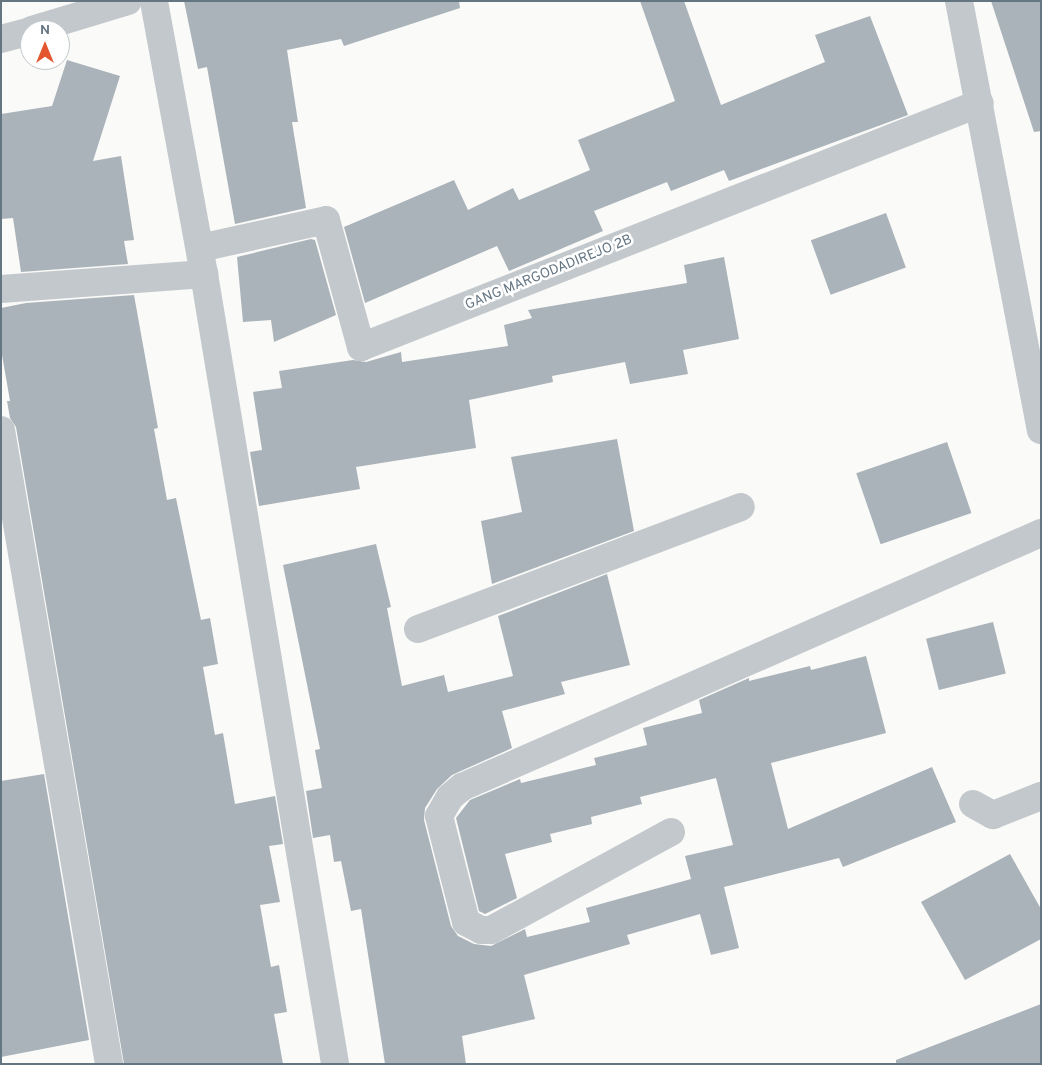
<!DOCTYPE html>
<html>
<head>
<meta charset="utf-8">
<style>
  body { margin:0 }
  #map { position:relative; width:1042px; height:1065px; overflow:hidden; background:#fafaf8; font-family:Overpass,sans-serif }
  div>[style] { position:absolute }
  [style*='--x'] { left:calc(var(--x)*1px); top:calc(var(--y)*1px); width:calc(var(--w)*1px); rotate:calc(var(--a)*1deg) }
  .building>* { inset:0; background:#aab3b9; transform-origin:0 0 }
  .minor>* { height:28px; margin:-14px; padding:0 14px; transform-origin:14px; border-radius:14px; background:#c3c8cc }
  span { translate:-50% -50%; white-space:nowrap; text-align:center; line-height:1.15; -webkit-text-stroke:5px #fff; paint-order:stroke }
  .street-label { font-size:14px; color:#657683 }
  .frame { position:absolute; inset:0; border:2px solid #657683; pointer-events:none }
  .north { position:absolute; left:20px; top:20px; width:50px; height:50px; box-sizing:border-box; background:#fff; border:1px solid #c1c8cd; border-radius:50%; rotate:0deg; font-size:14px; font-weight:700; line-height:20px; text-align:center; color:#657683 }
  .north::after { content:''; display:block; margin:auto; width:18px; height:22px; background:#e4572e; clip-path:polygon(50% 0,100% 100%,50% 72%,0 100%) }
</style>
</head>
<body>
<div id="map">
  <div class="building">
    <div style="clip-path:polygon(184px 1px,459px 1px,460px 8px,344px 46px,341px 39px,287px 50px,298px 122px,292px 122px,306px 208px,235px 224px,207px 67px,198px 69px)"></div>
    <div style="clip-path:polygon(640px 1px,684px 1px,721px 105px,825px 62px,815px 35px,870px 16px,908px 115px,729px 181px,724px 170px,671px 191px,667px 182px,594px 211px,603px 231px,509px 271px,497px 246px,365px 303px,344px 227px,454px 180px,468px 210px,513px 188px,519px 200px,590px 170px,578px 140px,675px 101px)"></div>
    <div style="clip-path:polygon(991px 1px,1041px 1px,1041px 131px,1034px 132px)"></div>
    <div style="clip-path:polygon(67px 60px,120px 76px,93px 161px,121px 156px,134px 240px,124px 241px,128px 264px,21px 272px,13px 218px,1px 219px,1px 114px,52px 106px)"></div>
    <div style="left:886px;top:213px;width:58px;height:80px;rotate:70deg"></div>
    <div style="clip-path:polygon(311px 239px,315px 240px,336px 315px,274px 342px,271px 320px,243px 322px,237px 257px)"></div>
    <div style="clip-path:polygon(724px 257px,739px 339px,683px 350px,688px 374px,630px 384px,625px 362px,552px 376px,553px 382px,469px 400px,476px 448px,356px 467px,360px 489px,259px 506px,250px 452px,262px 450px,253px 392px,282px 388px,279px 371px,353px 360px,366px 362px,401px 352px,402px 362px,508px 346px,504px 325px,532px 318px,528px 310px,687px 283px,684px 265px)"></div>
    <div style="clip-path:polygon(134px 295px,158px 428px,154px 429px,167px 500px,176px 498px,201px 620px,210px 618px,218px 664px,203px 667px,215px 735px,223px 733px,235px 804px,275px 796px,283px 844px,269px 846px,280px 902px,260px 905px,271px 967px,279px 965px,287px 1012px,274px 1014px,283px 1064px,124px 1064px,16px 427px,10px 418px,7px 401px,10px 401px,1px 349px,1px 308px,26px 303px)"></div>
    <div style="clip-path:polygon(617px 439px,634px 531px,492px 584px,481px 521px,522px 512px,511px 457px)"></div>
    <div style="left:947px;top:442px;width:75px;height:96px;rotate:71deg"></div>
    <div style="clip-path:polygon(376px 544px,391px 607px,387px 608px,402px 686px,444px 675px,448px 692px,513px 676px,498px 616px,607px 574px,630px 665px,561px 682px,565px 694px,502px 711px,512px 748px,452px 775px,437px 789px,425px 808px,424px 820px,451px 926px,458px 936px,474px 944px,491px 946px,525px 929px,527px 937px,590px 922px,586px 908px,691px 879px,685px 856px,733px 845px,716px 778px,640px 797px,642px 804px,591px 817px,592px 824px,550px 834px,552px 842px,505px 854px,517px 898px,485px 914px,479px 911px,456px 818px,470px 800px,520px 779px,521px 783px,596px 765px,594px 758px,647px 745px,643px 728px,702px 713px,699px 700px,749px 678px,749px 681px,810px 666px,811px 670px,866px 656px,886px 733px,771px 763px,788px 829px,932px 767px,956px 822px,843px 867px,839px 858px,724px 887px,739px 948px,711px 955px,700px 914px,627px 935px,630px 944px,524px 975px,535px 1019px,462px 1036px,466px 1064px,385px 1064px,361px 909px,351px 911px,341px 861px,334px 862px,330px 835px,313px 838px,306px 791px,322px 788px,315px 750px,320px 749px,283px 565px)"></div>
    <div style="left:993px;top:622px;width:53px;height:69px;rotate:76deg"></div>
    <div style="clip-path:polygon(44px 774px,89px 1040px,1px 1057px,1px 781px)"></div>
    <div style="clip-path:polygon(1010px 854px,1041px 909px,1041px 939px,965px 980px,921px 902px)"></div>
    <div style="clip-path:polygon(1041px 1004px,1041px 1064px,896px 1064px,896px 1060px)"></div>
  </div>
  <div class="minor">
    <div style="--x:959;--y:1;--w:437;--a:79.2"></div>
    <div style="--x:32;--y:30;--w:100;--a:-16.8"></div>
    <div style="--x:1;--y:39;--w:30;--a:-15"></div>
    <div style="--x:200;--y:248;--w:129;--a:-12.5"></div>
    <div style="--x:326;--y:220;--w:132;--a:74.6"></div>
    <div style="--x:361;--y:347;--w:665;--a:-21.51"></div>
    <div style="--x:204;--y:274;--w:801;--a:80.58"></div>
    <div style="--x:1;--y:289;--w:204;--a:-4.2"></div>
    <div style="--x:204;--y:274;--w:278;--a:-100.4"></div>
    <div style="--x:1;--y:430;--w:643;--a:80.33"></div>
    <div style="--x:418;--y:629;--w:345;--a:-20.7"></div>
    <div style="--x:973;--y:804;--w:23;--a:29"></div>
    <div style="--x:993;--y:815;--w:52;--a:-21.6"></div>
    <div style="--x:671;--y:832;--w:205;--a:151.4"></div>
    <div style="--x:491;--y:930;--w:10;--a:180"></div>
    <div style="--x:481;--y:930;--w:17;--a:-152"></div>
    <div style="--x:466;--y:922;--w:109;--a:-104.3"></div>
    <div style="--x:439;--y:816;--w:22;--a:-60"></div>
    <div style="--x:450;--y:797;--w:16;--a:-40"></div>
    <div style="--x:462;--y:787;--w:632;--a:-23.69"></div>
  </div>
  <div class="street-label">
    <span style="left:549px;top:273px;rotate:-22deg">GANG MARGODADIREJO 2B</span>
  </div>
  <div class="frame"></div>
  <div class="north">N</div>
</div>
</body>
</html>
